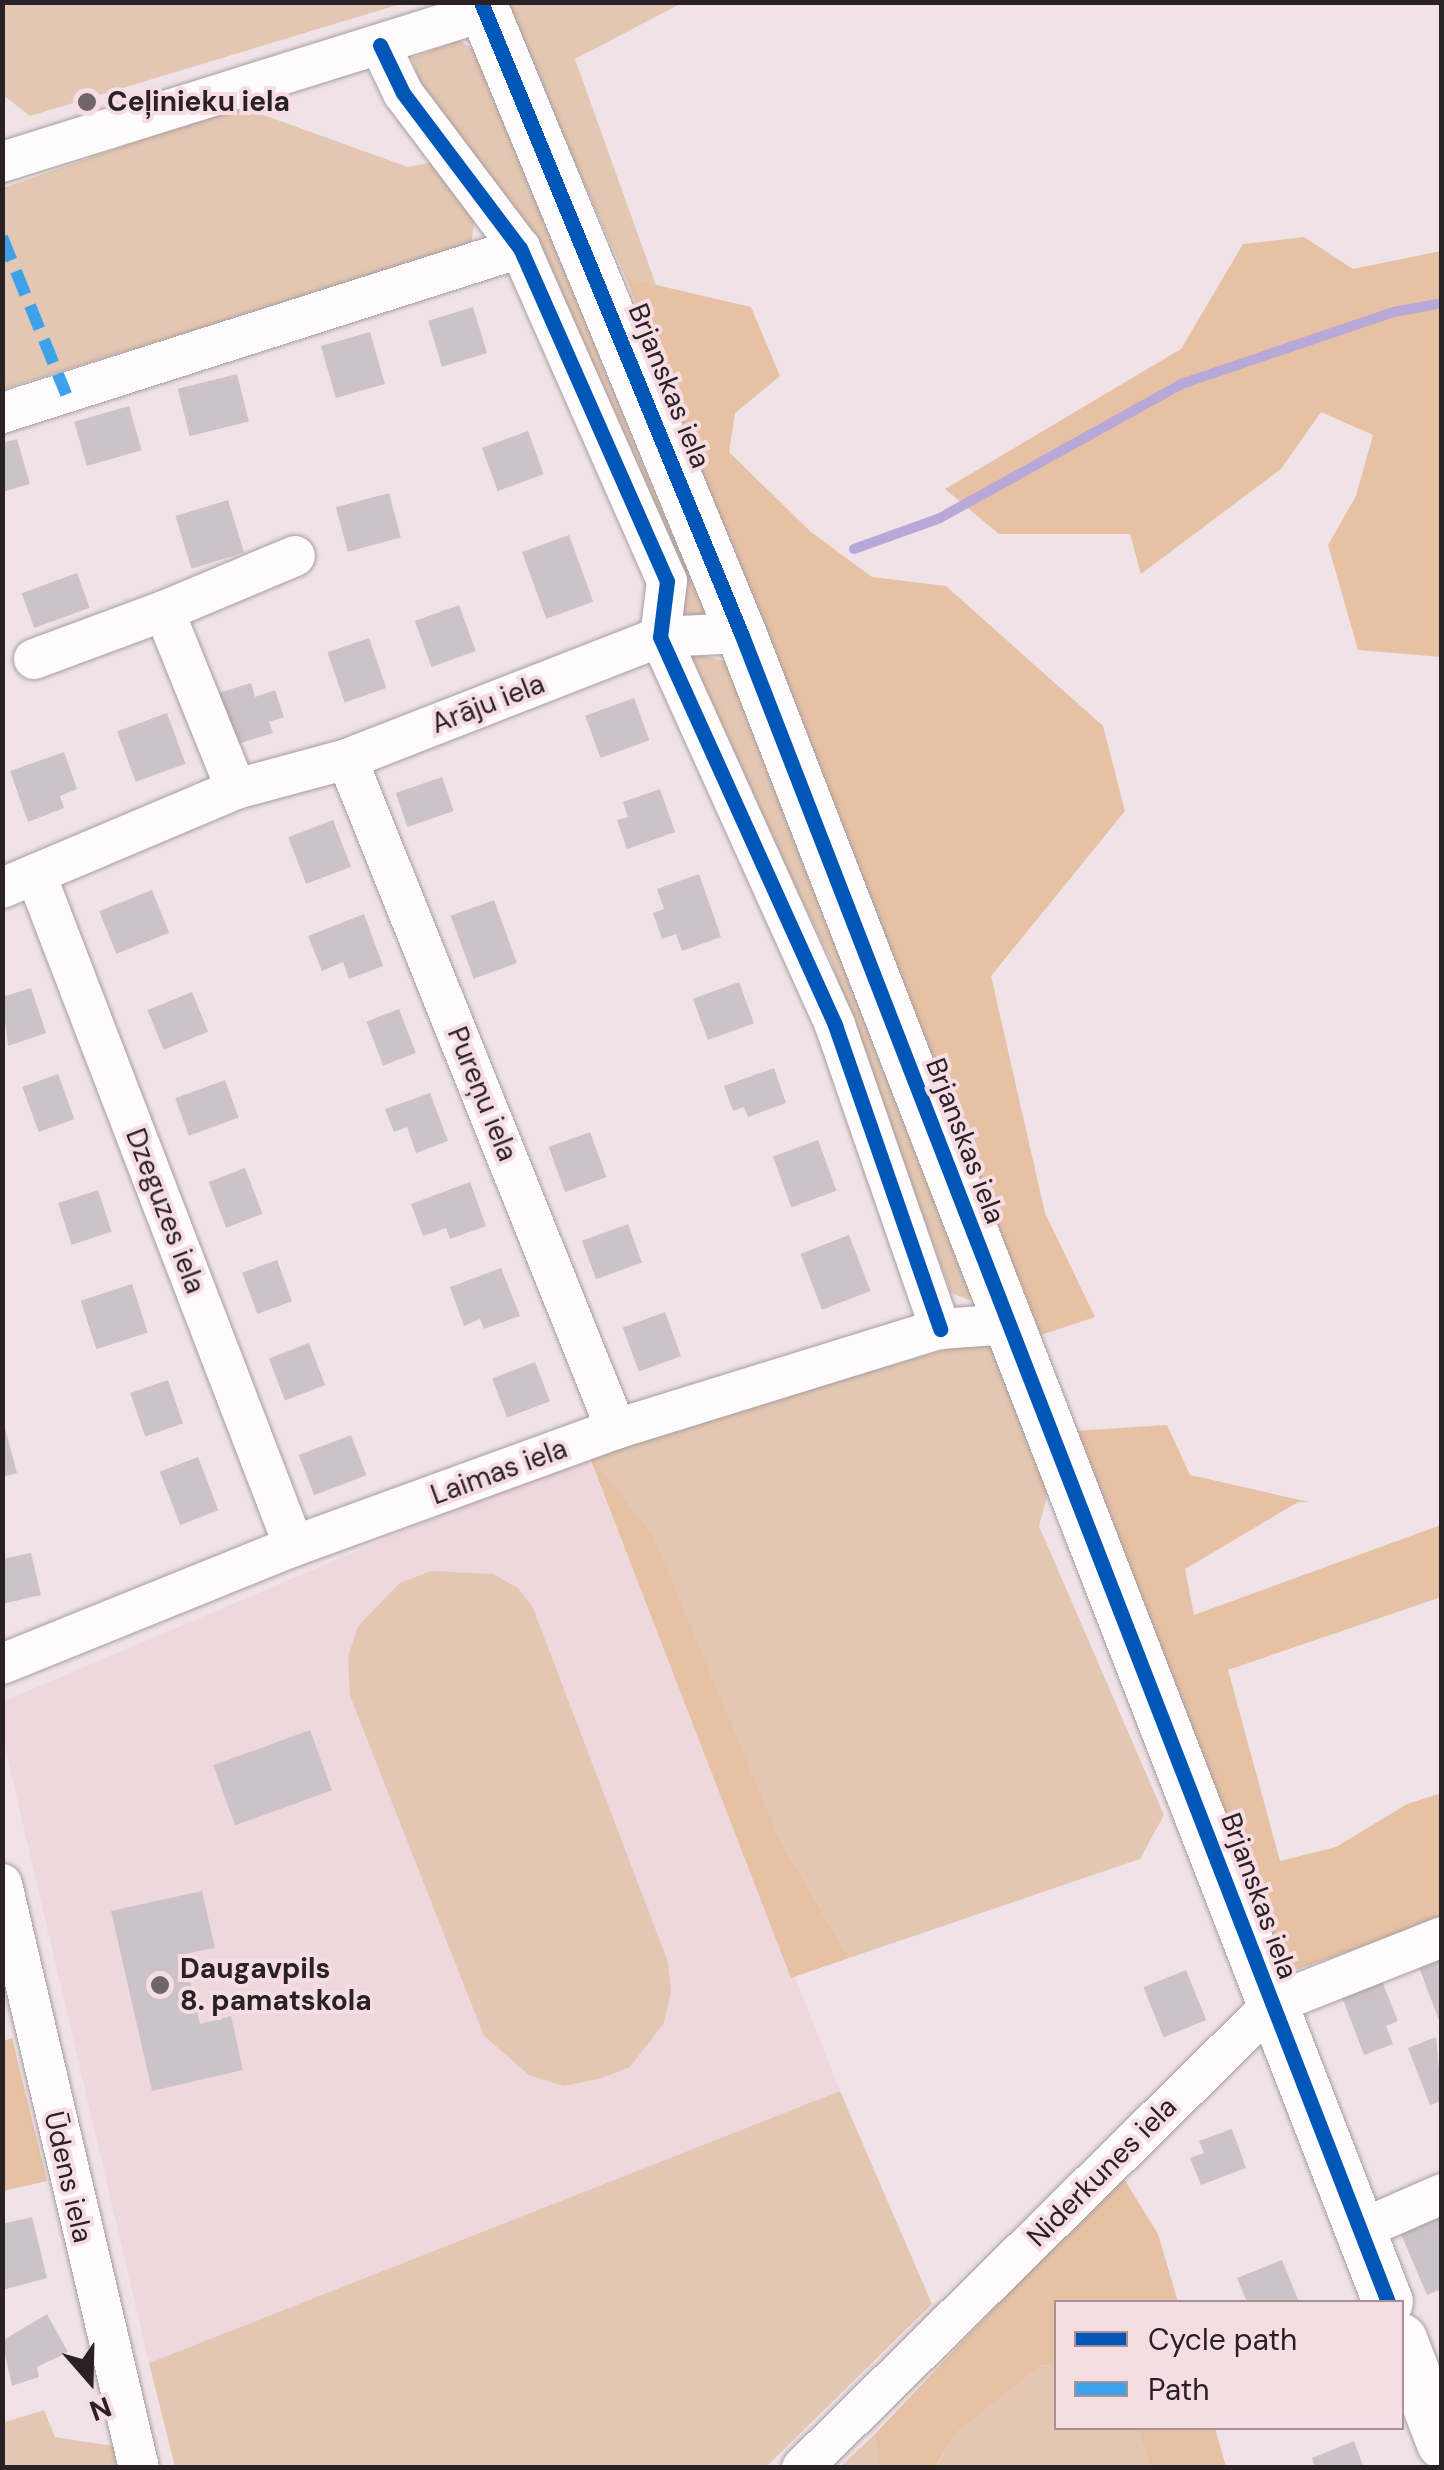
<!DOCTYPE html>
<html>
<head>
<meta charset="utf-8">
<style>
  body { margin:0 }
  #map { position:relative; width:1444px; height:2470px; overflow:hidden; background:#f0e3e7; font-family:"DM Sans",sans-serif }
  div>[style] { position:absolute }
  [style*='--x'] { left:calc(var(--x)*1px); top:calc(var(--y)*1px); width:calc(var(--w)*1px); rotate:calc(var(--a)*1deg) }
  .built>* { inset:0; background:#efd7de }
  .green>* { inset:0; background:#e4c7b2 }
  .forest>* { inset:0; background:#e6c1a4 }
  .stream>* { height:10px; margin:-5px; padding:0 5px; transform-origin:5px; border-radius:5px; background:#b7a8d8 }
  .building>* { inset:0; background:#ccc3c8; transform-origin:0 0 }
  .roads { filter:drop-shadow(0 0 2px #a69da0) drop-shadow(0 0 2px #a69da0) }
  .minor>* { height:40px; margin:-20px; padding:0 20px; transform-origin:20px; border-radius:20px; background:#fdfbfb }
  .major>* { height:50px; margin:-25px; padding:0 25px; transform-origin:25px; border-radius:25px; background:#fdfbfb }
  .quiet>* { height:12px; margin-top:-6px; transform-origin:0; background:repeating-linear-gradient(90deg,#3ea2ea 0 25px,transparent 0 37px) }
  .cycleway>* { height:15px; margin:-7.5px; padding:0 7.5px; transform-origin:7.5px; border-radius:7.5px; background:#0057b8 }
  .dots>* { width:28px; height:28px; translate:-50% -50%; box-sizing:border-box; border:5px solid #f6dde4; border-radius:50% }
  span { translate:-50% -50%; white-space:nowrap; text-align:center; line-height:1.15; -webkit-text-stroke:8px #f6dde4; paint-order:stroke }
  .poi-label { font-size:28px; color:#292123; font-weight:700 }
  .left { translate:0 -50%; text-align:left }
  .street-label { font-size:28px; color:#292123 }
  .frame { position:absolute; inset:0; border:5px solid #292123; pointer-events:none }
  .legend { position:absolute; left:1054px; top:2300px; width:350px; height:130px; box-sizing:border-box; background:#f6dde4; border:2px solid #a49297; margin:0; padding:12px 18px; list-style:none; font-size:30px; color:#292123 }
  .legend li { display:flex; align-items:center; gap:20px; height:50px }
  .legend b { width:50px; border:2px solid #a49297 }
  .north { position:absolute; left:40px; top:2330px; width:100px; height:100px; -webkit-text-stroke:8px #f6dde4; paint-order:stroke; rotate:160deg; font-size:28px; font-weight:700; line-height:40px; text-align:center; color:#292123 }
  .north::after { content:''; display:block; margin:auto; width:35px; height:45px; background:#292123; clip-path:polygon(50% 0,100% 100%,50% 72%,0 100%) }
</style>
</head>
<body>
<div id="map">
  <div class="built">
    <div style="clip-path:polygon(587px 1453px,840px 2091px,149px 2363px,3px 1739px,2px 1702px)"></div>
  </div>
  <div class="green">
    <div style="clip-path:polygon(2px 3px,3px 2px,404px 3px,30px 116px,3px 95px)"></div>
    <div style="clip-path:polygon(504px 3px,682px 3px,575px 59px,656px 285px,626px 278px)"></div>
    <div style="clip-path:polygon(459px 40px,495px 64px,711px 618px,682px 616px,423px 91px,412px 58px)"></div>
    <div style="clip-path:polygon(239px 106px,408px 167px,434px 162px,475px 216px,471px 246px,3px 389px,3px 188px)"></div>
    <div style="clip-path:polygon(680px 650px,737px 664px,979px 1289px,969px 1300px,951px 1293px,830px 958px)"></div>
    <div style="clip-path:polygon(997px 1335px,1052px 1478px,1039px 1526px,1164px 1815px,1140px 1859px,849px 1958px,777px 1834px,588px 1453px)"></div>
    <div style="clip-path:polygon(431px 1571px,493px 1574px,518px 1588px,533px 1608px,668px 1962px,671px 1991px,664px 2023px,630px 2067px,599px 2079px,563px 2086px,529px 2075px,484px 2036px,350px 1696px,348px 1657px,358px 1626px,400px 1583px)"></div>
    <div style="clip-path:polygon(840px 2091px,932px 2304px,766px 2467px,175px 2467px,149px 2363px)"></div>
    <div style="clip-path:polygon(1042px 2365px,1056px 2366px,1056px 2428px,1137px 2428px,1150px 2467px,935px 2468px,955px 2434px)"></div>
    <div style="clip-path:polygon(44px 2410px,55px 2437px,119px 2447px,119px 2467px,3px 2467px,2px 2423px)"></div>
    <div style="clip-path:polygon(875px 2434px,879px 2467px,840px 2467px)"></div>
  </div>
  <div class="forest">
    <div style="clip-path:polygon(1304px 237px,1353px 269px,1441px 251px,1441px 657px,1358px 650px,1328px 545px,1356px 496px,1373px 435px,1321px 412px,1281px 469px,1141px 574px,1130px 534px,999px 534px,945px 489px,1181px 349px,1243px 244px)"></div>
    <div style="clip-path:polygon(626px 278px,751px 307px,780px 376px,735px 413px,729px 452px,811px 532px,872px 577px,946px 586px,1103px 726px,1125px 811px,991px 976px,1045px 1213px,1095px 1317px,1041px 1335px)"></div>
    <div style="clip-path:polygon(1167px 1425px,1190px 1475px,1309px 1502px,1298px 1502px,1185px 1569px,1194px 1615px,1441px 1525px,1441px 1597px,1228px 1670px,1280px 1861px,1336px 1847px,1407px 1804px,1441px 1793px,1441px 1919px,1284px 1974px,1074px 1431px)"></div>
    <div style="clip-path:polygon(588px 1453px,653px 1536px,777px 1834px,849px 1958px,791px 1978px)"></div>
    <div style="clip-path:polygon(12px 2038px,47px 2181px,3px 2191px,3px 2041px)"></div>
    <div style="clip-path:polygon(1121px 2174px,1158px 2234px,1178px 2302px,1056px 2302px,1056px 2366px,1042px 2365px,955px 2434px,935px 2467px,879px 2467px,875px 2434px)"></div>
    <div style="clip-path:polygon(1137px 2428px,1215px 2428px,1226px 2467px,1150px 2467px)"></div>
  </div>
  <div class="stream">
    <div style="--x:854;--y:549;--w:91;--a:-19.8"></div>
    <div style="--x:940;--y:518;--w:279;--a:-29"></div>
    <div style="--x:1184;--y:383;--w:222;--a:-18.7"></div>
    <div style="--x:1394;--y:312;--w:49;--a:-10.6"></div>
  </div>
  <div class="building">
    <div style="left:473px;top:307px;width:48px;height:47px;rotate:73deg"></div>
    <div style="left:370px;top:332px;width:54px;height:51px;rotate:74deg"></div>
    <div style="left:237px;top:374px;width:49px;height:61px;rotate:76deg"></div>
    <div style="left:129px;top:406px;width:46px;height:57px;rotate:74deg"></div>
    <div style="left:528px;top:431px;width:46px;height:49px;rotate:70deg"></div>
    <div style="clip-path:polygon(17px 439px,30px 484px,2px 492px,2px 443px)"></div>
    <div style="left:389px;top:493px;width:46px;height:55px;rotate:75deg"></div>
    <div style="left:228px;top:500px;width:55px;height:55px;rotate:73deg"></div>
    <div style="left:569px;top:535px;width:71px;height:50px;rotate:70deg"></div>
    <div style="left:77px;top:573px;width:37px;height:59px;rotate:70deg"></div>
    <div style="left:459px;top:605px;width:49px;height:47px;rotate:70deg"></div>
    <div style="left:369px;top:638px;width:53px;height:44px;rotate:71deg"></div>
    <div style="clip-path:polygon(251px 683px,255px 697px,275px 690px,284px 717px,269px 722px,273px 733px,235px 745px,218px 693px)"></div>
    <div style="left:634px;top:698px;width:45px;height:52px;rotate:70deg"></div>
    <div style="left:167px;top:713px;width:54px;height:53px;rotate:70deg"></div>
    <div style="clip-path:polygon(64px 752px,77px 789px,60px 796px,64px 808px,28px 822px,10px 771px)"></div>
    <div style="left:442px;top:777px;width:36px;height:49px;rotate:71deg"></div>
    <div style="clip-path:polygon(660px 789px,675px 832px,627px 849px,617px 820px,628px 817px,623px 802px)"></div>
    <div style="left:333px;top:820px;width:50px;height:48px;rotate:69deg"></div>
    <div style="clip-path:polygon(699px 874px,721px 937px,682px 951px,676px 934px,662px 939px,653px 913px,664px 909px,657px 889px)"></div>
    <div style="left:152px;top:890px;width:46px;height:57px;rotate:68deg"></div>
    <div style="left:494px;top:900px;width:67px;height:46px;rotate:70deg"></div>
    <div style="clip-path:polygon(364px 914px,383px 966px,349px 979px,343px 962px,322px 971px,308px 936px)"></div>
    <div style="left:739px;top:982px;width:44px;height:49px;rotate:70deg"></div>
    <div style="clip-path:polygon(31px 988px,46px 1033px,8px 1046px,2px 997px)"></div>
    <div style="left:192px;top:992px;width:43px;height:48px;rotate:68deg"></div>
    <div style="left:399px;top:1009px;width:47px;height:35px;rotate:69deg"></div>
    <div style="clip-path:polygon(774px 1068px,786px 1103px,748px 1117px,744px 1107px,733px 1111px,724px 1086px)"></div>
    <div style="left:58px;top:1074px;width:48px;height:38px;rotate:70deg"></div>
    <div style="left:225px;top:1080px;width:40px;height:53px;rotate:70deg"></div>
    <div style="clip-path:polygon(430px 1093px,448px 1141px,416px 1153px,407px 1127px,394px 1132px,385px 1109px)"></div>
    <div style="left:590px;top:1132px;width:48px;height:44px;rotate:70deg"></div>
    <div style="left:818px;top:1140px;width:54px;height:48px;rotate:70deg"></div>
    <div style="left:245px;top:1168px;width:49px;height:39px;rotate:69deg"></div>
    <div style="clip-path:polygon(470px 1182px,486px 1226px,450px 1239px,446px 1228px,423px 1236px,411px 1204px)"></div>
    <div style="left:98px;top:1190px;width:44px;height:42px;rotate:72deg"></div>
    <div style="left:628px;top:1224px;width:41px;height:49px;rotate:70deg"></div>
    <div style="left:849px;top:1235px;width:60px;height:52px;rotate:69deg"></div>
    <div style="left:277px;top:1260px;width:44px;height:37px;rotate:70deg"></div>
    <div style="clip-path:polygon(501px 1268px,520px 1316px,484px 1329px,480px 1319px,464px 1326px,450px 1287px)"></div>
    <div style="left:132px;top:1284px;width:51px;height:54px;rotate:72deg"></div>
    <div style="left:665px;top:1312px;width:47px;height:45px;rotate:70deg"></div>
    <div style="left:309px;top:1343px;width:45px;height:43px;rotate:69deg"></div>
    <div style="left:535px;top:1362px;width:42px;height:46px;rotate:69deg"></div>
    <div style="left:168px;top:1380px;width:46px;height:40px;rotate:71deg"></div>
    <div style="clip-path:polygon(2px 1417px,17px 1473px,2px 1477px)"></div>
    <div style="left:351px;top:1435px;width:43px;height:56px;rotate:69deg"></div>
    <div style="left:198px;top:1457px;width:57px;height:41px;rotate:69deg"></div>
    <div style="clip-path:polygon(31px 1553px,41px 1595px,2px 1604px,2px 1559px)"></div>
    <div style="left:310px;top:1730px;width:64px;height:103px;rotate:70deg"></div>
    <div style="clip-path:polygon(202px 1891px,215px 1948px,184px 1954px,200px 2024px,231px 2016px,243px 2070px,152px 2091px,111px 1911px)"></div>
    <div style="clip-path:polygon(1442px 1958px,1442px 2026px,1441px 2026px,1419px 1967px)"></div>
    <div style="left:1186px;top:1970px;width:54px;height:46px;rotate:68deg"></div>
    <div style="clip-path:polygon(1382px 1981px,1398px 2021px,1386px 2026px,1393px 2044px,1364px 2055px,1342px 1997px)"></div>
    <div style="clip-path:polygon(1436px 2037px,1442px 2101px,1430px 2105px,1408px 2048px)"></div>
    <div style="clip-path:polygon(1232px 2129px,1246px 2168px,1201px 2185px,1190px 2158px,1204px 2153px,1199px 2141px)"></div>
    <div style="clip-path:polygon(32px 2217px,47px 2278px,2px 2290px,2px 2224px)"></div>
    <div style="clip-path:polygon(1442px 2217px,1442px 2289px,1427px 2295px,1401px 2234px)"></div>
    <div style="clip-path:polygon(1282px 2260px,1299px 2302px,1247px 2302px,1237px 2278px)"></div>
    <div style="clip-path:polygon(47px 2314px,68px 2352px,37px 2367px,39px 2377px,12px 2386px,2px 2341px)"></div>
    <div style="clip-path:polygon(1354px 2441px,1364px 2468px,1315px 2468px,1312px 2458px)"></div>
  </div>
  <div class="roads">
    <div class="minor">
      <div style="--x:380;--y:45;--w:53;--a:64.4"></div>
      <div style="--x:403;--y:93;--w:194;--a:53"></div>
      <div style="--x:520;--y:248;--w:364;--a:66.2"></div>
      <div style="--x:667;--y:581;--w:56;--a:97.1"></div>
      <div style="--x:660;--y:637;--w:426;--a:65.7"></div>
      <div style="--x:835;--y:1025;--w:322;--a:70.9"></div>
      <div style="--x:2;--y:162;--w:506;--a:-17.36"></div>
      <div style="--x:2;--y:413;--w:544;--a:-17.67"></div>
      <div style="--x:34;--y:659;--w:139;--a:-20.3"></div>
      <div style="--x:347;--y:759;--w:722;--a:68.12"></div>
      <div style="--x:236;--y:789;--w:192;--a:-112"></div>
      <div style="--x:164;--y:611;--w:142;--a:-22.8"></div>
      <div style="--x:36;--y:875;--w:719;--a:68.97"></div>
      <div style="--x:2;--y:888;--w:254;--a:-22.9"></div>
      <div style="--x:236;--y:789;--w:115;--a:-15.1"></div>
      <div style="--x:347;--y:759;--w:336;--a:-21.3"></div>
      <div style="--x:660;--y:637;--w:81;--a:-2.8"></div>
      <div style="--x:2;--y:1664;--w:315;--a:-22"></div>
      <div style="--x:294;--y:1546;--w:343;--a:-20"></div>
      <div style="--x:616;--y:1429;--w:339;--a:-17.2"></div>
      <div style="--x:940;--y:1329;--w:70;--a:-4.1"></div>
      <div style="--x:2;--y:1884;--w:600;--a:76.8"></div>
      <div style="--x:1360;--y:2230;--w:90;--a:-23.7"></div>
      <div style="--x:802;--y:2468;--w:661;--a:-44.57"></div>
      <div style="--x:1273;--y:2004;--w:182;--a:-21.6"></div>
    </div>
    <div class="major">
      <div style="--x:481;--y:2;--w:682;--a:67.61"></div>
      <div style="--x:741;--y:633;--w:1790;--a:68.81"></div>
      <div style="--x:1402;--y:2339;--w:112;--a:69.1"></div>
    </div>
  </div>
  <div class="quiet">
    <div style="--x:2;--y:237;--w:170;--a:67.8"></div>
  </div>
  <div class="cycleway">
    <div style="--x:481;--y:2;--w:682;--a:67.61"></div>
    <div style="--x:741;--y:633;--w:1790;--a:68.81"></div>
    <div style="--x:380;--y:45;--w:53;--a:64.4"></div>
    <div style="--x:403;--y:93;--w:194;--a:53"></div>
    <div style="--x:520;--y:248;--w:364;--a:66.2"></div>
    <div style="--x:667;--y:581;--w:56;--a:97.1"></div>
    <div style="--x:660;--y:637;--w:426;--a:65.7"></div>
    <div style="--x:835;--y:1025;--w:322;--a:70.9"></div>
  </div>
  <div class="dots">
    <div style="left:87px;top:102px;background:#6f6568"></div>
    <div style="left:160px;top:1985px;background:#6f6568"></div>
  </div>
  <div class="poi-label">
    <span class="left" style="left:107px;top:102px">Ceļinieku iela</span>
    <span class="left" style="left:180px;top:1985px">Daugavpils<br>8. pamatskola</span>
  </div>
  <div class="street-label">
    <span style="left:669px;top:386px;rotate:68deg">Brjanskas iela</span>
    <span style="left:488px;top:704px;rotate:-21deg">Arāju iela</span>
    <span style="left:482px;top:1094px;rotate:68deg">Pureņu iela</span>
    <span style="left:965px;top:1141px;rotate:69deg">Brjanskas iela</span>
    <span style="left:165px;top:1211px;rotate:69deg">Dzeguzes iela</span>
    <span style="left:499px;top:1472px;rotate:-20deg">Laimas iela</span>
    <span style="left:1259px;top:1896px;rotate:70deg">Brjanskas iela</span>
    <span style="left:1102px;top:2172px;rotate:-45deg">Niderkunes iela</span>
    <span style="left:68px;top:2177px;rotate:77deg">Ūdens iela</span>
  </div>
  <div class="frame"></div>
  <ul class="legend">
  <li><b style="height:12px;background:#0057b8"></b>Cycle path</li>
  <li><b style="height:12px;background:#3ea2ea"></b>Path</li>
  </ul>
  <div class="north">N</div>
</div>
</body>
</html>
